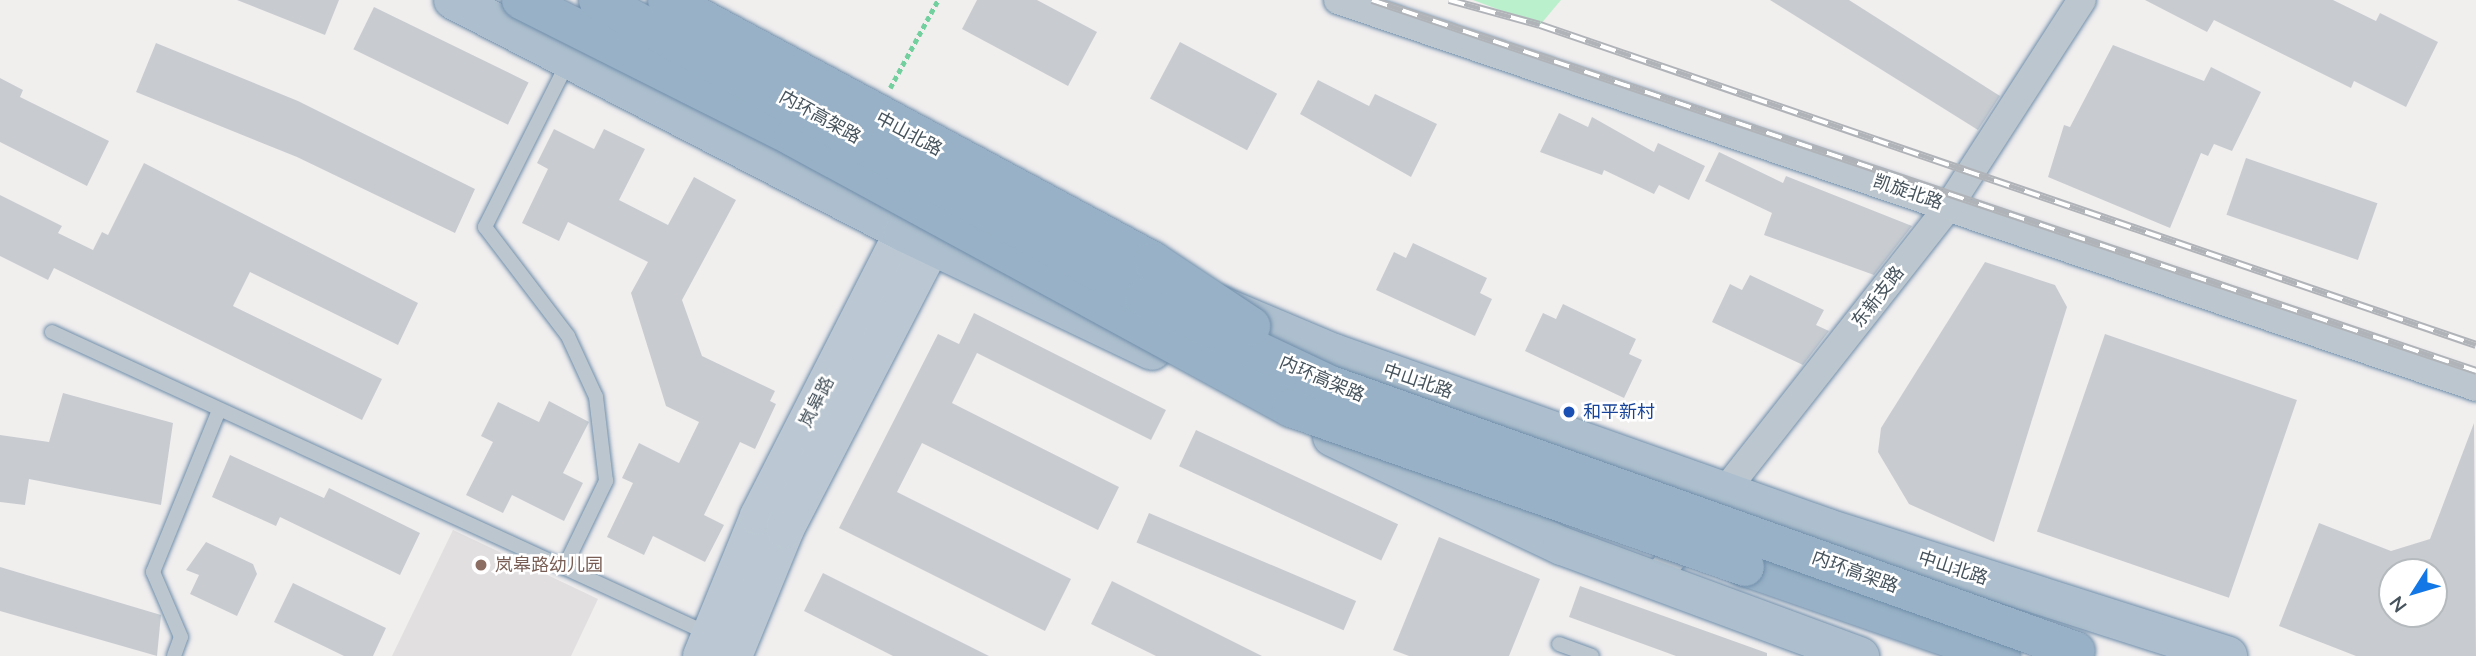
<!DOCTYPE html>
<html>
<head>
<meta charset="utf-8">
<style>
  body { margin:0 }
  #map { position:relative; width:2476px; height:656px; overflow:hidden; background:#f1eeee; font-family:Mulish,"Noto Sans SC",sans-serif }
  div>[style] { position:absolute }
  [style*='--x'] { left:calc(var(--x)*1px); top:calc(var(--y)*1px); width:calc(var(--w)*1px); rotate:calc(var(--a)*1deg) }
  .education>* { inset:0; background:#e2dfe0 }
  .green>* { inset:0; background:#bbf0cd }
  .building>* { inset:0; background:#c8ccd1; transform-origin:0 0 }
  .path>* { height:4.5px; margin-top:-2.25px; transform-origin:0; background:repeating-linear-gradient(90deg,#72cf9e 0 5px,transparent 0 8.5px) }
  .roads { filter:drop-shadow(0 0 2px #6f8eab) drop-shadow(0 0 2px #6f8eab) }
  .service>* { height:14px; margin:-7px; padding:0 7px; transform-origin:7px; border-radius:7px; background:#bcc6ce }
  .minor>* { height:28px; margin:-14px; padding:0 14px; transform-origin:14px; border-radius:14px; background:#bcc6ce }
  .secondary>* { height:38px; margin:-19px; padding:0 19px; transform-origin:19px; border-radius:19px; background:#bbc8d3 }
  .primary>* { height:38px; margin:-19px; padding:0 19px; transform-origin:19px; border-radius:19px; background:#adbfce }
  .trunk>* { height:38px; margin:-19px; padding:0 19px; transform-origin:19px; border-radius:19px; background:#98b1c6 }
  .rail>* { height:8px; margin-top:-4px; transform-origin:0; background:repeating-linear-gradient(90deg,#fff 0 16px,#b0b4b9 0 32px); box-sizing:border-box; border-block:2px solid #b0b4b9 }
  .bridges { filter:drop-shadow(0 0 2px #6f8eab) drop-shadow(0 0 2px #6f8eab) }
  .trunk-bridge>* { height:38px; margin:-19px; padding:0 19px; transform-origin:19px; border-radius:19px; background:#98b1c6 }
  .dots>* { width:19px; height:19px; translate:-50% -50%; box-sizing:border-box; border:4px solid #fff; border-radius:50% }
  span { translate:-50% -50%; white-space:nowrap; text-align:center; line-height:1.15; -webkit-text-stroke:5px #fff; paint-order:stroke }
  .street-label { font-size:18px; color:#46535c }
  .transit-label { font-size:18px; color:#164399 }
  .left { translate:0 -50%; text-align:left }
  .education-label { font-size:18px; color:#785e54 }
  .north { position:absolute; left:2378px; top:558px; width:70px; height:70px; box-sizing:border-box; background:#fff; border:2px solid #b5babe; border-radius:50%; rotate:233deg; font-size:19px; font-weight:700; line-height:28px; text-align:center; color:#46535c }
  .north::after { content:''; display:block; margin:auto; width:24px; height:32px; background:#1377e6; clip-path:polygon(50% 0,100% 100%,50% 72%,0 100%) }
</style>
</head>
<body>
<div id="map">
  <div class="education">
    <div style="clip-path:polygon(453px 530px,598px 599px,571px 656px,392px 656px)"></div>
  </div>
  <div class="green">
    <div style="clip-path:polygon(1473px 0,1561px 0,1540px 25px)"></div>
  </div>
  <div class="building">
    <div style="clip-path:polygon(237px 0,339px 0,325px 35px)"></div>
    <div style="clip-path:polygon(977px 0,1037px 0,1097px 32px,1068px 86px,962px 29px)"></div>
    <div style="clip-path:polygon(1770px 0,1849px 0,2000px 96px,1978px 130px)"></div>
    <div style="clip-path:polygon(2145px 0,2333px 0,2376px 21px,2380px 13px,2438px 42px,2406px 107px,2354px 81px,2351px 88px,2214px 20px,2207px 32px)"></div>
    <div style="left:374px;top:7px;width:172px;height:47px;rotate:26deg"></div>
    <div style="left:1180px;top:42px;width:110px;height:64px;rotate:28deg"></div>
    <div style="clip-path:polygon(156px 43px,298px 101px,475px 189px,455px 233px,297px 157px,136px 92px)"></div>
    <div style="clip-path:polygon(2113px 45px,2204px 81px,2211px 67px,2261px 92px,2232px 151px,2214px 144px,2208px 156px,2201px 153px,2170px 228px,2048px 177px,2064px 125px,2070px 127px)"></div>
    <div style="clip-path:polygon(0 78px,23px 90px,20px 97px,109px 141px,87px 186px,0 142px)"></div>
    <div style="clip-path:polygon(1318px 80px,1369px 106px,1375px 94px,1437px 124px,1411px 177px,1300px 114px)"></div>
    <div style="clip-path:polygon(1559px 113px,1588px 127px,1592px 117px,1654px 152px,1658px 143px,1705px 166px,1689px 200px,1659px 185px,1654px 194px,1604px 170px,1602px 175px,1540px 152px)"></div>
    <div style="clip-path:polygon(554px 129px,594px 149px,604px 129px,645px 149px,619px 200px,668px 225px,694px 177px,736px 200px,682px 300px,702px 356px,775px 391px,770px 401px,776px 404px,755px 449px,740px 442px,704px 515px,724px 525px,705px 562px,653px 536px,644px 555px,607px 537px,633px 483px,622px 478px,639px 443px,679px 463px,699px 422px,666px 406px,631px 293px,648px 262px,568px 222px,559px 241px,522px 223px,548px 169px,537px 163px)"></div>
    <div style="clip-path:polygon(1719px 152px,1783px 183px,1786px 176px,1912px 226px,1874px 275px,1764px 235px,1772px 213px,1705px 181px)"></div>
    <div style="left:2246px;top:158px;width:139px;height:60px;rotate:19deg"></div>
    <div style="clip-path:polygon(144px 163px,418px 303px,398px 345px,250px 272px,233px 306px,382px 379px,362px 420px,54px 268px,48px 280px,0 256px,0 195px,62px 226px,58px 233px,93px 250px,102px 232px,108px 235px)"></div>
    <div style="clip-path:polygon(1413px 243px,1487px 278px,1480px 293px,1492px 299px,1475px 336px,1376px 290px,1394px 252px,1406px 258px)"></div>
    <div style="clip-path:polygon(1985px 262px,2055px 285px,2067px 307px,1994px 542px,1909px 504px,1878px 452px,1881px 428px)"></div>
    <div style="clip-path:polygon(1750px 275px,1824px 310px,1816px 325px,1829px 331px,1803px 365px,1712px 322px,1730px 284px,1742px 290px)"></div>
    <div style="clip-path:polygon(1563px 304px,1636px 339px,1629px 354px,1642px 360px,1624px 398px,1525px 351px,1543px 313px,1556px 319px)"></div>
    <div style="clip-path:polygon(974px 313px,1166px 410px,1151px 440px,977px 353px,952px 403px,1119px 487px,1098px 530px,922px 443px,897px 492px,1071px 579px,1045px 631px,839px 528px,938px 334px,959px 344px)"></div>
    <div style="left:2105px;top:334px;width:203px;height:209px;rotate:19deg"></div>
    <div style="clip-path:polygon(63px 393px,173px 423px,161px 505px,29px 479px,25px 505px,0 502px,0 435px,49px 442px)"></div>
    <div style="clip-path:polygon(549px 401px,589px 422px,563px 473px,583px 483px,564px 521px,512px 495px,503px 513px,466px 495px,493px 442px,481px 436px,498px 402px,539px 422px)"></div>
    <div style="clip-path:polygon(evenodd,2474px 423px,2476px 656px,2356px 656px,2279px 626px,2319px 523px,2391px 551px,2430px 539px,2474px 423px,2392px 572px,2434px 572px,2434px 614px,2392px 614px,2392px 572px)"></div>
    <div style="left:1196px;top:430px;width:223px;height:40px;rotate:25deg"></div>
    <div style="clip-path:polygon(230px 455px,324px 498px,329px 488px,420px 533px,400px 575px,280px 517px,276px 526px,212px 497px)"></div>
    <div style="left:1149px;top:513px;width:225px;height:32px;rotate:23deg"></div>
    <div style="clip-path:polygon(1439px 537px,1540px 579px,1509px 656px,1409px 656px,1393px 650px)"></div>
    <div style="clip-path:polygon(206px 542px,253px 564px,257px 574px,237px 616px,190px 594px,199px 575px,186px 570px)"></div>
    <div style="clip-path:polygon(0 567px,161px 615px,157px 656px,0 611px)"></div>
    <div style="clip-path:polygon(823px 573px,989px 656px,893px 656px,804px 611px)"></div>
    <div style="clip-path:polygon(1112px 581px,1262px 656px,1156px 656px,1091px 624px)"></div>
    <div style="clip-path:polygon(293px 583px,386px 628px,373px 656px,344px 656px,274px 622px)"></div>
    <div style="clip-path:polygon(1580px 586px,1767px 653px,1767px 656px,1676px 656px,1569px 617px)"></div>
  </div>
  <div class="path">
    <div style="--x:890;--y:88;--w:100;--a:-61.4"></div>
  </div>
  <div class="roads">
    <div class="service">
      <div style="--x:52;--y:332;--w:723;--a:24.69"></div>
      <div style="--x:564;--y:568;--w:97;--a:-64.2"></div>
      <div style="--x:606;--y:481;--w:85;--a:-96.8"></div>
      <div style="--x:596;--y:397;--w:67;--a:-114.7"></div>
      <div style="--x:568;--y:336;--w:137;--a:-127.3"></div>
      <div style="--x:485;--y:227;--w:187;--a:-63.3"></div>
      <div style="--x:1559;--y:644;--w:35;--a:20"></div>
      <div style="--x:174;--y:656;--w:20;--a:-70"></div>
      <div style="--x:181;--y:637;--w:71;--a:-113.3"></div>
      <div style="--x:153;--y:572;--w:175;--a:-67.8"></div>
    </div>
    <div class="minor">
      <div style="--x:1338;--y:0;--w:1202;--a:18.78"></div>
      <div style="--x:1654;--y:581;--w:477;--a:-51.8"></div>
      <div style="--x:1949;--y:206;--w:245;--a:-57.2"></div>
    </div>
    <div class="secondary">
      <div style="--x:702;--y:656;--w:151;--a:-67.8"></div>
      <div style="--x:759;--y:516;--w:352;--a:-63"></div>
      <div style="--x:733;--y:656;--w:137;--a:-67.7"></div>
      <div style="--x:785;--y:529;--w:351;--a:-62.7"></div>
    </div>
    <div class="primary">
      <div style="--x:453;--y:0;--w:506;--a:27.27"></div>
      <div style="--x:903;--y:232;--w:276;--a:25.5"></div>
      <div style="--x:1222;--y:306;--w:121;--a:22.8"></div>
      <div style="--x:1334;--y:353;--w:524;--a:19.51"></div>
      <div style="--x:1828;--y:528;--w:420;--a:17.7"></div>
      <div style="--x:1332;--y:437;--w:255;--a:25.4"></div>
      <div style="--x:1562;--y:546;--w:318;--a:20.3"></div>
    </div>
    <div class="trunk">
      <div style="--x:1745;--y:567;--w:271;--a:19.2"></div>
    </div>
  </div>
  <div class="rail">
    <div style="--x:1372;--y:0;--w:1165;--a:18.57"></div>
    <div style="--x:1449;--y:0;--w:94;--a:15.4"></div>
    <div style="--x:1540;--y:25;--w:989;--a:18.87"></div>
  </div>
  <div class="bridges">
    <div class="trunk-bridge">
      <div style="--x:521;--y:0;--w:305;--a:26.7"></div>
      <div style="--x:793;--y:137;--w:567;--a:28.55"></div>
      <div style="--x:1291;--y:408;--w:481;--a:19.3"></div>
      <div style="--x:598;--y:0;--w:622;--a:28.54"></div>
      <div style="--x:1144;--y:297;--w:204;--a:25.3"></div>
      <div style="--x:1328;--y:384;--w:794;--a:19.64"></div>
      <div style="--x:667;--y:0;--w:552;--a:28.24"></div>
      <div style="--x:1153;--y:261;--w:118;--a:33.6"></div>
    </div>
  </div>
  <div class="dots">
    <div style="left:1569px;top:412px;background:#1a4fb4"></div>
    <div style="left:481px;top:565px;background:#8d6e63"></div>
  </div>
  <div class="street-label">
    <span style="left:820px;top:117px;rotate:29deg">内环高架路</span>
    <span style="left:909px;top:134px;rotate:28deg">中山北路</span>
    <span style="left:1908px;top:192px;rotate:19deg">凯旋北路</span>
    <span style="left:1878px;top:297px;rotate:-52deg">东新支路</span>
    <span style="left:1322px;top:379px;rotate:23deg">内环高架路</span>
    <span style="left:1418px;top:381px;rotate:19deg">中山北路</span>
    <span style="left:817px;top:402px;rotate:-63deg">岚皋路</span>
    <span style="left:1953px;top:568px;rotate:18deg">中山北路</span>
    <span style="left:1855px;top:572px;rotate:20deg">内环高架路</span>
  </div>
  <div class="transit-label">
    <span class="left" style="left:1583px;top:412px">和平新村</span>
  </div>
  <div class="education-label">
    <span class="left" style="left:495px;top:565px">岚皋路幼儿园</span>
  </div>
  <div class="north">N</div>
</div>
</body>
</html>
